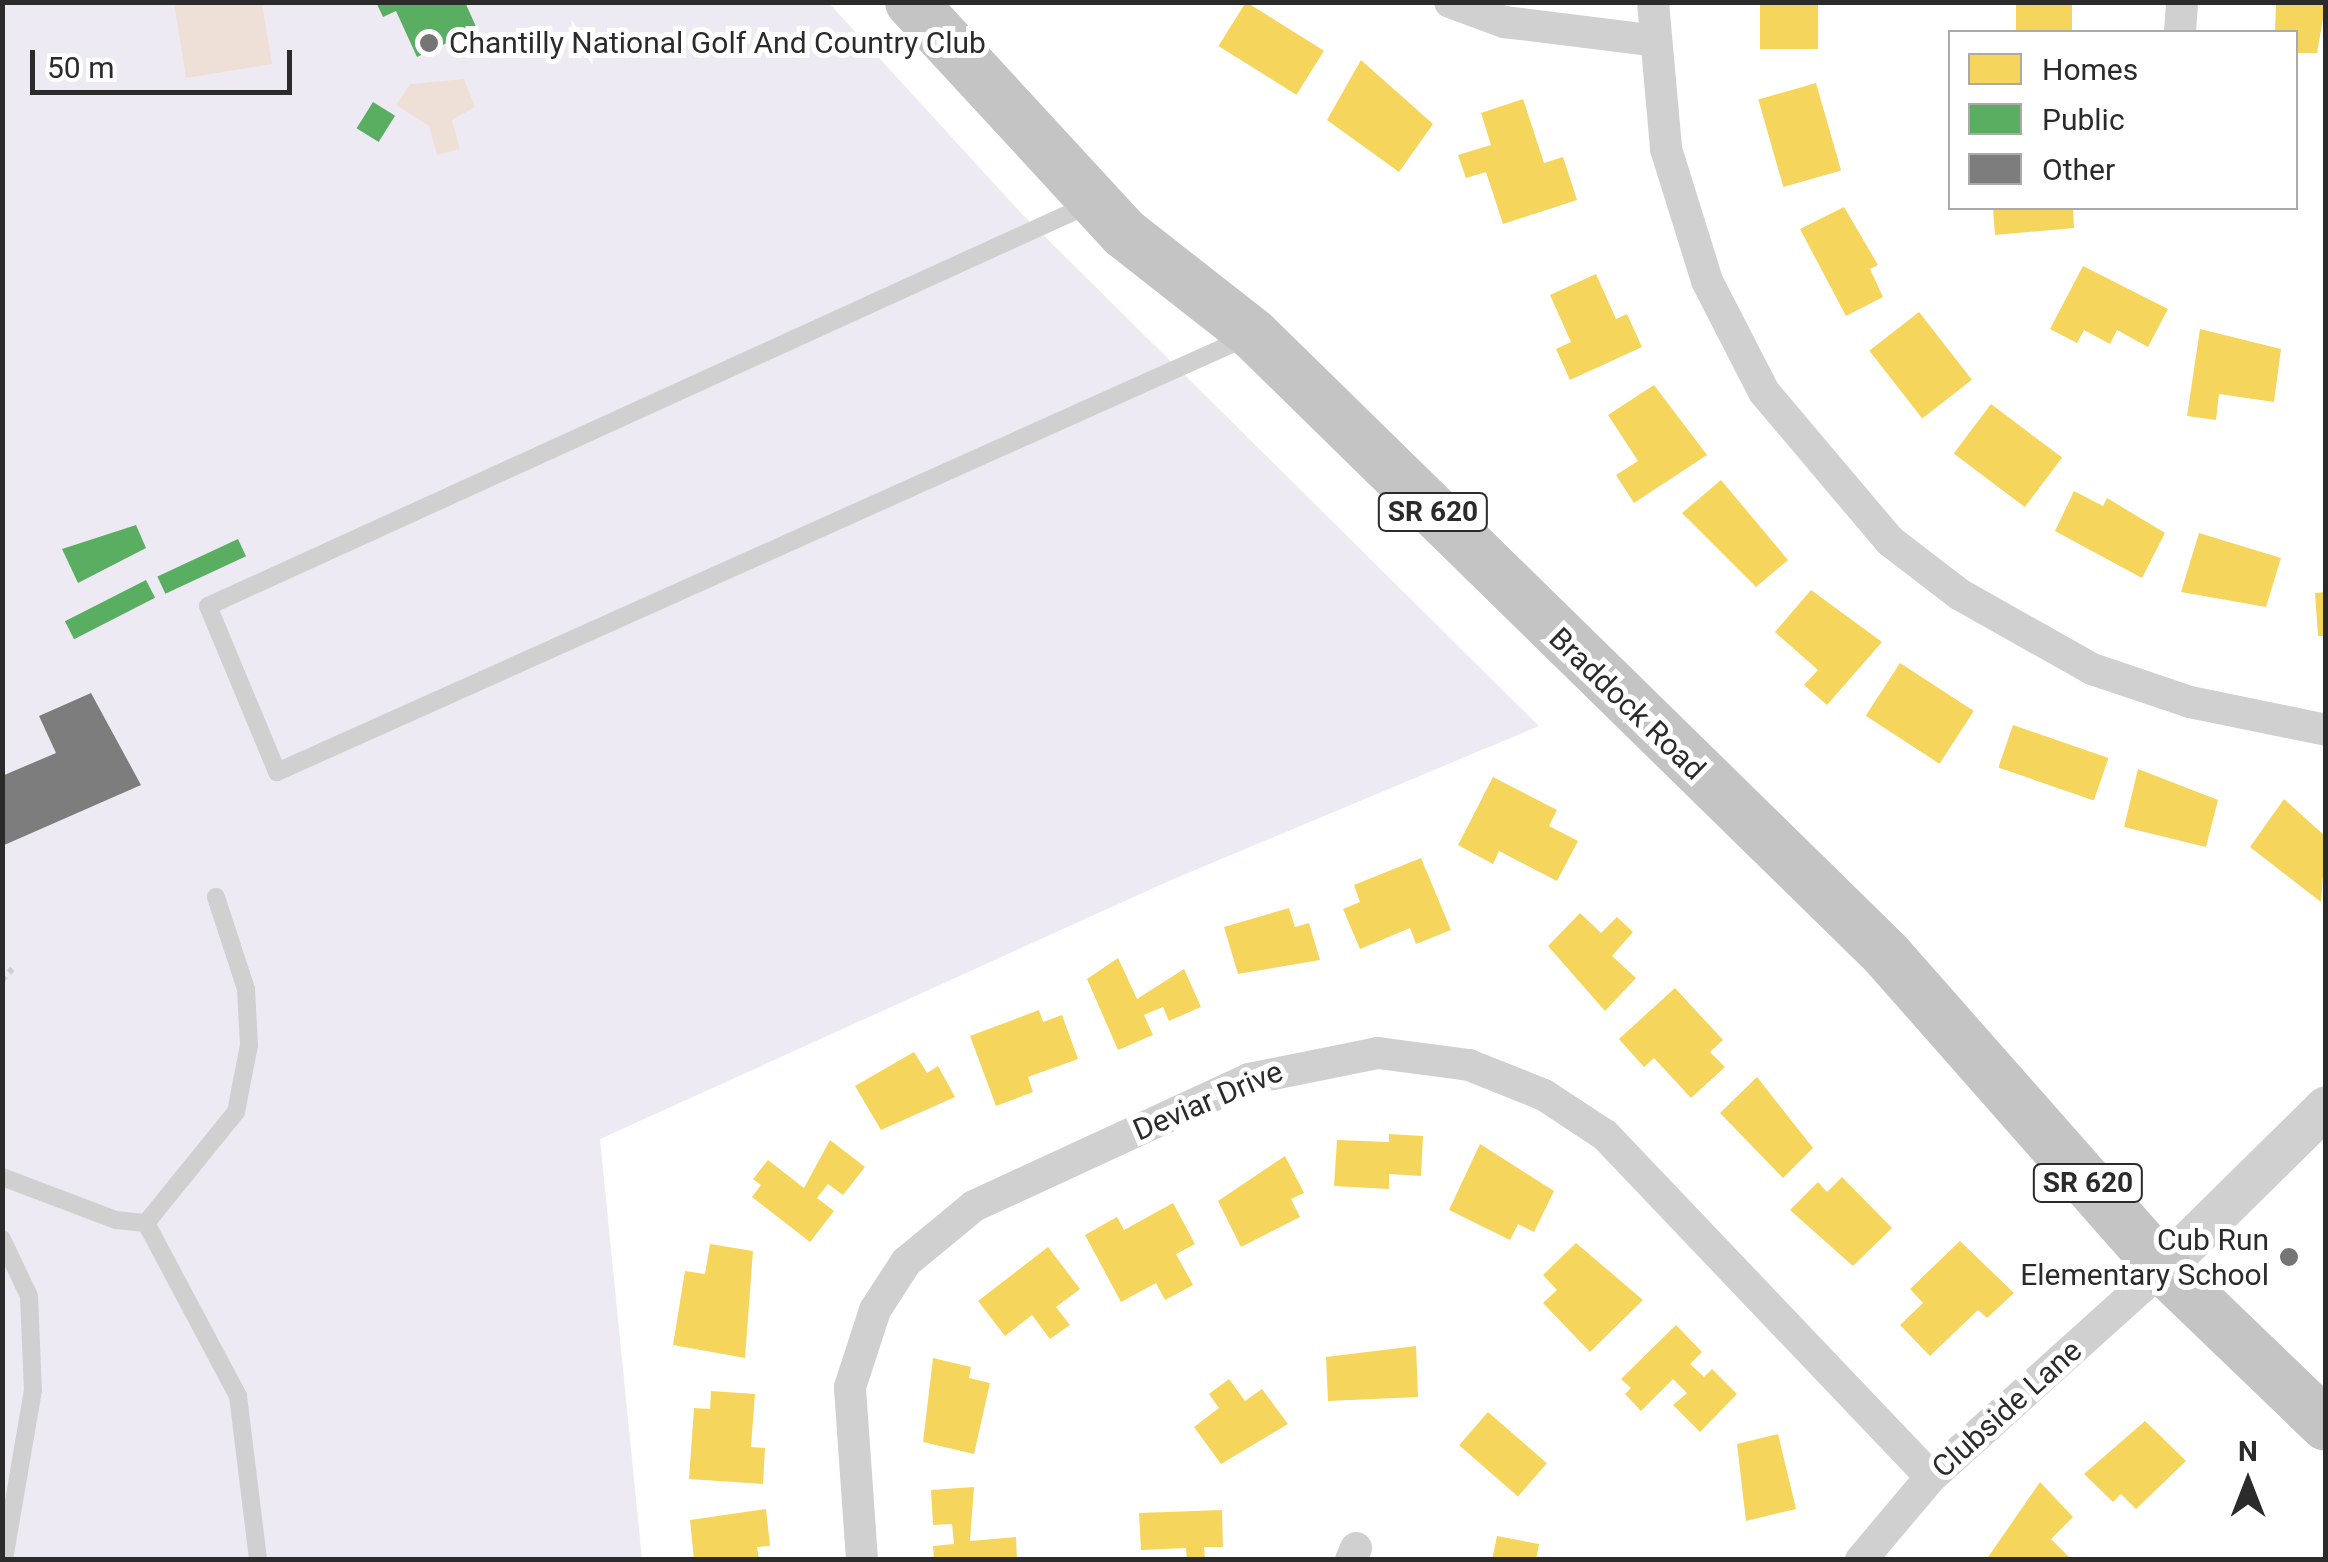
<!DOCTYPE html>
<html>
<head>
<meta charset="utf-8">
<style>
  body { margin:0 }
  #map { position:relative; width:2328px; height:1562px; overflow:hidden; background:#fff; font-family:Roboto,sans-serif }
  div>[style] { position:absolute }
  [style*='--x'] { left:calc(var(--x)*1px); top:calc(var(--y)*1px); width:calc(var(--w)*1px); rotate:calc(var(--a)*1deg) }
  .green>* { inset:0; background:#eeeaf3 }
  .water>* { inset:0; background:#efe0d7 }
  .homes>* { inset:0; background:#f6d55c; transform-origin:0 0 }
  .public>* { inset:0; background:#5aae61; transform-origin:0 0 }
  .building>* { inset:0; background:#7d7d7d }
  .path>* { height:6px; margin-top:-3px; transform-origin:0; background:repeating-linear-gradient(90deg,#cfcfcf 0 5px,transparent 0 10px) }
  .service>* { height:18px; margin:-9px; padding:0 9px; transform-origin:9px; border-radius:9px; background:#d0d0d0 }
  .minor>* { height:32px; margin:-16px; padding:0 16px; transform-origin:16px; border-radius:16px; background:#d0d0d0 }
  .tertiary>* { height:42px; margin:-21px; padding:0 21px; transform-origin:21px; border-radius:21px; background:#d0d0d0 }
  .primary>* { height:52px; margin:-26px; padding:0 26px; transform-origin:26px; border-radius:26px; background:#c4c4c4 }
  .dots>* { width:28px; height:28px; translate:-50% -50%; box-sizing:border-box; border:5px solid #fff; border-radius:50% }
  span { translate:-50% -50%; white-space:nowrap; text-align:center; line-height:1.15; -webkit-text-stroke:10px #fff; paint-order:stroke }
  .shield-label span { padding:2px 8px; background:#fff; border:2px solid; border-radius:8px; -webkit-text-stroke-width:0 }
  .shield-label { font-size:28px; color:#2b2b2b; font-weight:700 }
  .poi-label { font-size:30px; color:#2b2b2b }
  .left { translate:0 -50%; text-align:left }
  .right { translate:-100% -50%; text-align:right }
  .street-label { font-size:30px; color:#2b2b2b }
  .frame { position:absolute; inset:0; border:5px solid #2b2b2b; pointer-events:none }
  .legend { position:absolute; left:1948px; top:30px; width:350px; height:180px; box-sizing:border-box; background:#fff; border:2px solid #aaa; margin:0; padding:12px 18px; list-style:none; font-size:30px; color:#2b2b2b }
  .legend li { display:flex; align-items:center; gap:20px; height:50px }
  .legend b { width:50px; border:2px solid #aaa }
  .north { position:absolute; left:2198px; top:1432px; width:100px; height:100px; -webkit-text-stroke:8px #fff; paint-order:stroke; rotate:0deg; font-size:28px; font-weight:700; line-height:40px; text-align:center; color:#2b2b2b }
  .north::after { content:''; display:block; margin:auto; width:35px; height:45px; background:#2b2b2b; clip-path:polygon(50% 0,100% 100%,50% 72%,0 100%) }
  .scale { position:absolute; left:30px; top:50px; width:262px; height:45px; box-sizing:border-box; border:5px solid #2b2b2b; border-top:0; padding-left:12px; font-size:30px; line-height:35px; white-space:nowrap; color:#2b2b2b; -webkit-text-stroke:8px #fff; paint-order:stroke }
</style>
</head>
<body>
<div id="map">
  <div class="green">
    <div style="clip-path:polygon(3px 3px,829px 3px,1022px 214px,1539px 726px,1169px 881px,600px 1139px,642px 1559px,3px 1559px)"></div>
  </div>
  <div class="water">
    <div style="clip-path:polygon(174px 3px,262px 3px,272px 64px,186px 78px)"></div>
    <div style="clip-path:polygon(464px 79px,475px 107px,452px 120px,460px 149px,437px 155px,429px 126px,396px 105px,410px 84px)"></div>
  </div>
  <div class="homes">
    <div style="left:1246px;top:2px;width:92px;height:52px;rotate:32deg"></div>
    <div style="left:1760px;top:2px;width:58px;height:47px"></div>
    <div style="left:2016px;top:2px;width:56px;height:30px"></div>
    <div style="clip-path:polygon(2276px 2px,2326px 2px,2317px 53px,2296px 53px,2296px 32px,2275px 32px)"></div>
    <div style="clip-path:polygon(1361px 60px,1433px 124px,1399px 172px,1327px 120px)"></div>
    <div style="left:1816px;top:83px;width:91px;height:60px;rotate:74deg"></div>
    <div style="clip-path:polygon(1523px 99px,1544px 163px,1563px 157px,1577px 200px,1503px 224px,1486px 172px,1466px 178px,1458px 155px,1491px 145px,1481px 113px)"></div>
    <div style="clip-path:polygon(1844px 207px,1878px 265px,1870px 269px,1883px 297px,1846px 316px,1800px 229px)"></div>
    <div style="clip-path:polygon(1993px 208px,2073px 208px,2074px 228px,1995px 235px)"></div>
    <div style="clip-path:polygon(2083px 266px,2168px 309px,2148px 347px,2117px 330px,2110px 344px,2084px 330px,2077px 343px,2050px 329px)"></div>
    <div style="clip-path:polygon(1596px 274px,1616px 319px,1627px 314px,1642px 347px,1570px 380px,1556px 349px,1571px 342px,1550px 295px)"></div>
    <div style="left:1919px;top:312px;width:86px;height:63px;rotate:52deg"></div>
    <div style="clip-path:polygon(2200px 329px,2281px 349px,2274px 402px,2219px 394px,2216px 420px,2187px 416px)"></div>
    <div style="clip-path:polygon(1654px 385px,1707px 455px,1634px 503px,1616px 475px,1638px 461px,1608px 415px)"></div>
    <div style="left:1991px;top:404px;width:89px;height:62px;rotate:37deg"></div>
    <div style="clip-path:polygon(1721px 480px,1788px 560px,1756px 587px,1682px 513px)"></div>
    <div style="clip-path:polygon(2074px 491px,2103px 506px,2107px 498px,2165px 533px,2142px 578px,2055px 531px)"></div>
    <div style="clip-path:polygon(2199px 533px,2281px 558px,2266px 607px,2181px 592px)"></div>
    <div style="clip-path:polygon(1811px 590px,1882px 642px,1827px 705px,1804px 685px,1818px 670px,1775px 632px)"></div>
    <div style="clip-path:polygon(2326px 592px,2326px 636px,2318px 636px,2315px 593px)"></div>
    <div style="left:1900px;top:663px;width:88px;height:63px;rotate:33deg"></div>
    <div style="left:2013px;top:725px;width:101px;height:45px;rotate:19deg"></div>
    <div style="clip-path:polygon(2138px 769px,2218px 800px,2206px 847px,2124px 827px)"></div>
    <div style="clip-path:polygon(1493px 777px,1557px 810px,1549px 826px,1578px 841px,1557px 881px,1499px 851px,1493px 864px,1458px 845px)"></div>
    <div style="clip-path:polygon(2284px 799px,2326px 837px,2321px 902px,2250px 847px)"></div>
    <div style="clip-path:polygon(1421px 858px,1451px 930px,1416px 944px,1410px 928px,1360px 949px,1343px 909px,1360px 902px,1354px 885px)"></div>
    <div style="clip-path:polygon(1289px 908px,1295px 927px,1309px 923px,1320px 960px,1238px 974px,1224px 927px)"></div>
    <div style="clip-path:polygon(1580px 913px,1601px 933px,1617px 917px,1633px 932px,1612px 956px,1636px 978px,1605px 1011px,1548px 946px)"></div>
    <div style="clip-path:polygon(1118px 958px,1137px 999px,1184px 969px,1201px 1007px,1169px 1021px,1163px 1007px,1144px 1015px,1153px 1035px,1118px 1050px,1087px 979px)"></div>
    <div style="clip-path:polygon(1675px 988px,1723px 1040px,1710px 1052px,1725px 1067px,1691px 1098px,1654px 1058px,1644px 1067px,1619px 1039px)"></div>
    <div style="clip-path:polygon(1039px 1010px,1043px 1022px,1062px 1015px,1078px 1059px,1028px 1077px,1033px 1092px,996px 1106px,970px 1036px)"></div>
    <div style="clip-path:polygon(914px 1052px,927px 1073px,938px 1066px,955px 1097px,881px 1130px,855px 1086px)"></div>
    <div style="clip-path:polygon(1757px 1077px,1813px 1148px,1783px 1178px,1720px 1113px)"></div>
    <div style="clip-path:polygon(1389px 1134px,1423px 1136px,1421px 1176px,1389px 1174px,1389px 1189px,1334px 1186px,1337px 1140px,1389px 1142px)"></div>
    <div style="clip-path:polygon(830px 1140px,865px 1167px,843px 1195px,828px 1184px,817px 1198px,834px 1211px,810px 1242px,752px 1197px,761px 1185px,753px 1179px,768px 1160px,804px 1188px)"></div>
    <div style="clip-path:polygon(1480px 1144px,1554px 1191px,1534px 1232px,1518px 1224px,1510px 1240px,1449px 1210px)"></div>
    <div style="clip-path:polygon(1285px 1156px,1304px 1193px,1291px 1199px,1300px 1217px,1241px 1247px,1218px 1201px)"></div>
    <div style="clip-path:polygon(1842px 1177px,1892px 1228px,1853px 1266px,1790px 1210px,1818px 1182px,1827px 1192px)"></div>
    <div style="clip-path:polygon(1173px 1203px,1195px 1244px,1176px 1254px,1193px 1285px,1165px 1300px,1156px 1283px,1121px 1302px,1085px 1235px,1117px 1217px,1124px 1230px)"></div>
    <div style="clip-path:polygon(1960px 1241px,2014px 1293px,1987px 1318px,1978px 1310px,1930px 1356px,1900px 1325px,1923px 1303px,1910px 1289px)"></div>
    <div style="clip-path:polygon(1576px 1243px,1643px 1300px,1590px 1352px,1543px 1303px,1557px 1290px,1543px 1275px)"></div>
    <div style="clip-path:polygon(710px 1244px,753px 1251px,745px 1358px,673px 1345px,685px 1271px,705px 1274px)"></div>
    <div style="clip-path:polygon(1048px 1247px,1080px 1289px,1056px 1307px,1070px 1325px,1050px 1339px,1032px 1315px,1005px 1336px,978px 1301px)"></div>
    <div style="clip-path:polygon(1676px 1325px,1702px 1352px,1690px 1364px,1704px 1377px,1712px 1369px,1737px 1394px,1700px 1432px,1673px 1405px,1687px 1393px,1673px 1379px,1641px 1411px,1625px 1394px,1631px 1388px,1621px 1379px)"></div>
    <div style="clip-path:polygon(1416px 1346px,1418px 1397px,1328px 1401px,1326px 1357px)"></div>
    <div style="clip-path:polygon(933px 1358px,971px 1367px,969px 1378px,990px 1383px,974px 1454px,923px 1442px)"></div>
    <div style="clip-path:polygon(1229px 1379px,1245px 1401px,1262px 1389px,1288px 1424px,1221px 1464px,1194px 1427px,1219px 1408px,1209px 1394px)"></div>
    <div style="clip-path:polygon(711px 1391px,755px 1394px,751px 1447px,765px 1448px,763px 1484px,689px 1479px,694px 1408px,710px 1409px)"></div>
    <div style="left:1488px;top:1412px;width:78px;height:44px;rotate:41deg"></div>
    <div style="clip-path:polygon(2145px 1421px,2186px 1461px,2136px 1509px,2121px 1494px,2113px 1502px,2084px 1474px)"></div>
    <div style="clip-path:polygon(1778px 1434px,1796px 1509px,1746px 1521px,1737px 1444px)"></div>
    <div style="clip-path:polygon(2040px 1482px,2073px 1517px,2051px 1539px,2070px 1558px,1986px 1560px)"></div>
    <div style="clip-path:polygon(974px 1487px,970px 1541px,1016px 1537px,1017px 1560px,934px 1560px,933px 1546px,954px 1544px,952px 1524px,933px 1525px,931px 1490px)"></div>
    <div style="clip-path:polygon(766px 1509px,770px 1546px,757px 1547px,759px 1560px,694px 1560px,690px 1520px)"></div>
    <div style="clip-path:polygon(1222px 1510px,1223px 1547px,1204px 1547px,1205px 1560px,1187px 1560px,1186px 1548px,1141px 1550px,1139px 1513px)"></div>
    <div style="clip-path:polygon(1497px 1536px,1539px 1544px,1536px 1560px,1492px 1560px)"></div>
  </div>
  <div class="public">
    <div style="clip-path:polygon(376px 2px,465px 2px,477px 29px,417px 57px,396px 11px,383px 17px)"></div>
    <div style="left:373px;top:102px;width:26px;height:31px;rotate:32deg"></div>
    <div style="clip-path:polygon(136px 525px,146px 548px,78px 583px,62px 549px)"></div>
    <div style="left:238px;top:539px;width:19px;height:89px;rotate:65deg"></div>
    <div style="left:146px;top:580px;width:20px;height:91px;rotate:63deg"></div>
  </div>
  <div class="building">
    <div style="clip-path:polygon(91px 693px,141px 785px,2px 846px,2px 776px,56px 753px,39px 716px)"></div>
  </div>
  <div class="path">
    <div style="--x:2;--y:980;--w:19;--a:-47"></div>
  </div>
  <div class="service">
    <div style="--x:1088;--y:205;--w:967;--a:155.5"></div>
    <div style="--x:208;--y:606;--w:180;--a:67.4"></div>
    <div style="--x:277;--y:772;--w:1061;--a:-24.15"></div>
    <div style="--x:2;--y:1177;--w:122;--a:20.7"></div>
    <div style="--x:116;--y:1220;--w:30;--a:6"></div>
    <div style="--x:146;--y:1223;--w:143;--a:-51"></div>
    <div style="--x:236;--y:1112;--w:68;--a:-79"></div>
    <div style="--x:249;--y:1045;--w:56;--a:-93.1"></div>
    <div style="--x:246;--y:989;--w:97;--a:-108.1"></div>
    <div style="--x:146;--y:1223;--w:196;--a:62"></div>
    <div style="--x:238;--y:1396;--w:165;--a:83"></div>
    <div style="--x:2;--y:1239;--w:63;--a:64.7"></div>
    <div style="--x:29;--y:1296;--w:94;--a:87.6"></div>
    <div style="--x:33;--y:1390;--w:172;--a:99.7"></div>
  </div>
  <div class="minor">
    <div style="--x:1450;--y:2;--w:58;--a:20.3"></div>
    <div style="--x:1504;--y:22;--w:148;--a:7"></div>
    <div style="--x:1653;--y:2;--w:148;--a:84.9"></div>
    <div style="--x:1666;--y:149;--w:138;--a:72.7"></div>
    <div style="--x:1707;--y:281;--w:125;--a:62.8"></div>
    <div style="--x:1764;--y:392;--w:195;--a:49.8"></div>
    <div style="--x:1890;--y:541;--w:87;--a:37.5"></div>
    <div style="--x:1959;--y:594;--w:153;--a:29.4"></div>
    <div style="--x:2092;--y:669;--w:103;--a:18.6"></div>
    <div style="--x:2190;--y:702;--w:139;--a:11.6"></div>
    <div style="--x:2180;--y:32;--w:30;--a:-86"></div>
    <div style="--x:862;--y:1560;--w:173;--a:-94"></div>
    <div style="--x:850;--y:1387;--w:81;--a:-72"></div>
    <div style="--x:875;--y:1310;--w:57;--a:-57.1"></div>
    <div style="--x:906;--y:1262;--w:88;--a:-39.5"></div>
    <div style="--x:974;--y:1206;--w:303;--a:-24.8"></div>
    <div style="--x:1249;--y:1079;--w:132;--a:-11.4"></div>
    <div style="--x:1378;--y:1053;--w:92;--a:7.5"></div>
    <div style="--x:1469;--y:1065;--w:81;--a:21.8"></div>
    <div style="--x:1544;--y:1095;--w:73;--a:33.3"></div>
    <div style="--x:1605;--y:1135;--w:472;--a:46.4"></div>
    <div style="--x:1351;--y:1560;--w:13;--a:-67"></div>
    <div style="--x:1861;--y:1560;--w:109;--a:-49.9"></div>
    <div style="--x:1931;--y:1477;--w:312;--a:-42"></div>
  </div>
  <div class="tertiary">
    <div style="--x:2163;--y:1268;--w:229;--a:-44.6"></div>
  </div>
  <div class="primary">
    <div style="--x:911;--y:2;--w:314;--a:47.3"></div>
    <div style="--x:1124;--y:233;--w:165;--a:38.1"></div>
    <div style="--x:1254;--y:335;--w:885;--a:44.4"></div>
    <div style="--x:1886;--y:954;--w:419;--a:48.6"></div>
    <div style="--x:2163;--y:1268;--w:226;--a:43.9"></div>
  </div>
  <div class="dots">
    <div style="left:429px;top:43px;background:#757575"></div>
    <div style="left:2289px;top:1257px;background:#757575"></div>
  </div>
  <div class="shield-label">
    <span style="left:1433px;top:512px">SR 620</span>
    <span style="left:2088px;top:1183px">SR 620</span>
  </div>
  <div class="poi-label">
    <span class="left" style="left:449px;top:43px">Chantilly National Golf And Country Club</span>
    <span class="right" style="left:2269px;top:1257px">Cub Run<br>Elementary School</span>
  </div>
  <div class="street-label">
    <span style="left:1627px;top:704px;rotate:44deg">Braddock Road</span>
    <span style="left:1208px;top:1101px;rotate:-23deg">Deviar Drive</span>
    <span style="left:2007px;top:1409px;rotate:-42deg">Clubside Lane</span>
  </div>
  <div class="frame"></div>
  <ul class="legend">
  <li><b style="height:28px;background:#f6d55c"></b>Homes</li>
  <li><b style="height:28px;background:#5aae61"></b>Public</li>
  <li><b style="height:28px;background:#7d7d7d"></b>Other</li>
  </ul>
  <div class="north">N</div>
  <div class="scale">50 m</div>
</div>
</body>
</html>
